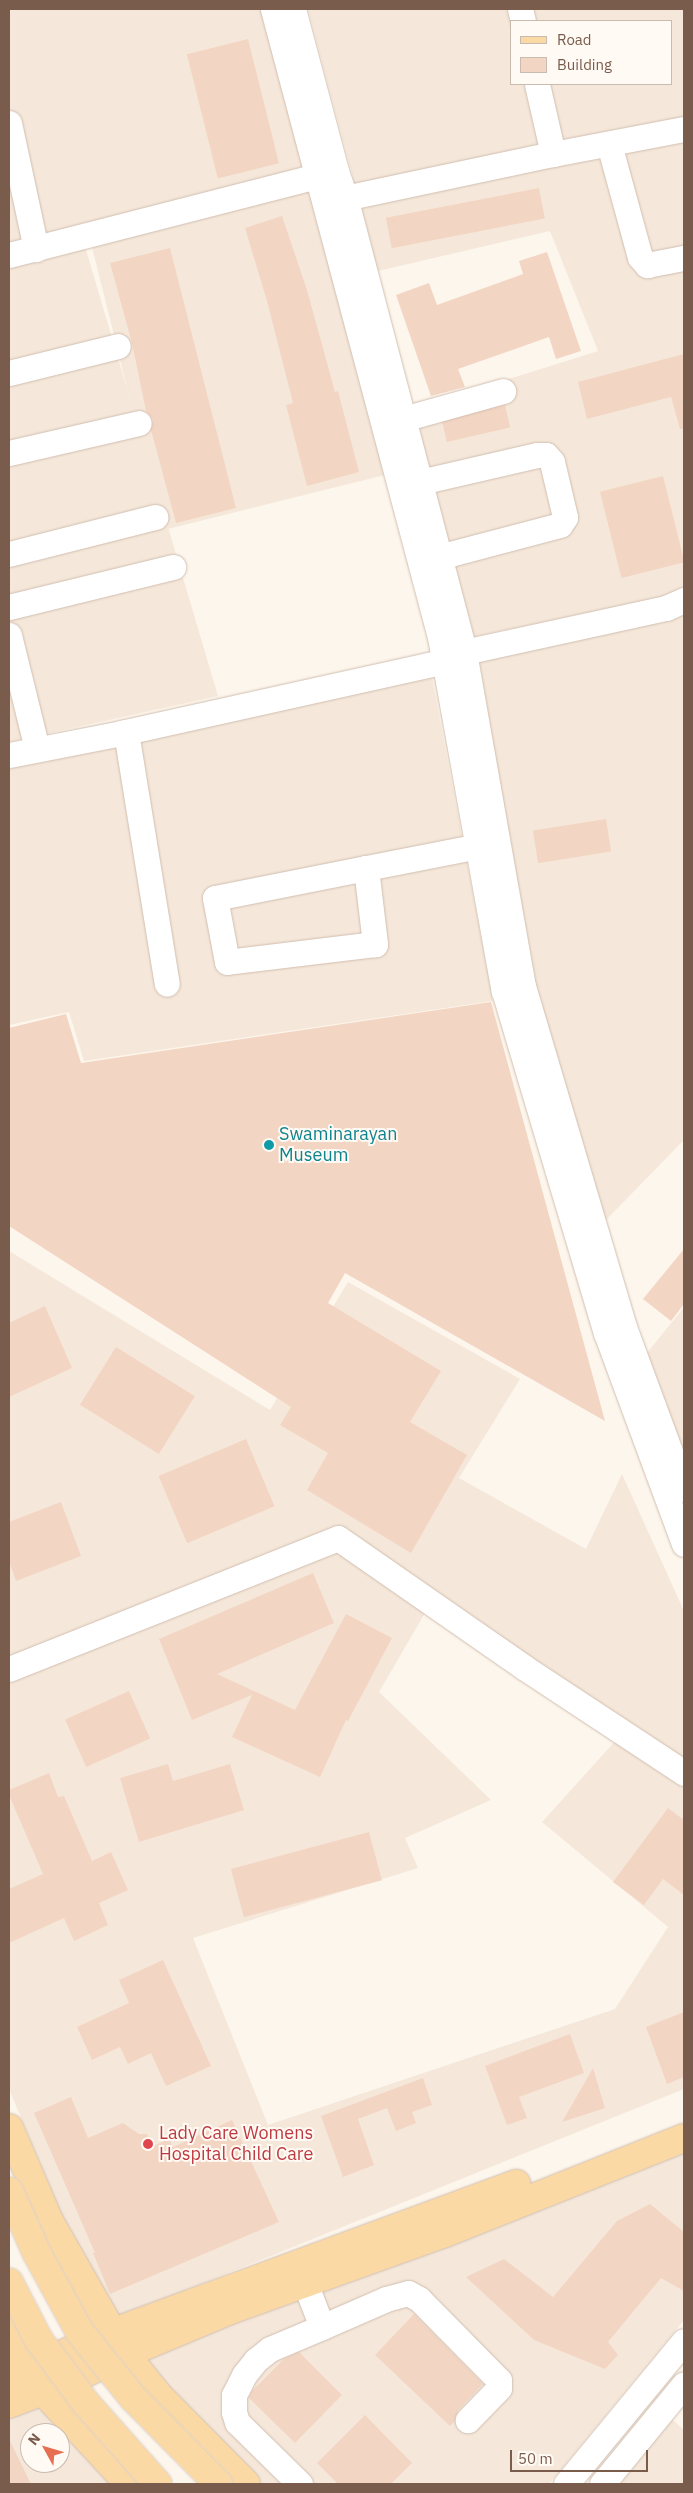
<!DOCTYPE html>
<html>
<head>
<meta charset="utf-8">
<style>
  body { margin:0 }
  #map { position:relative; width:693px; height:2493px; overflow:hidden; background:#fdf6ec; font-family:"IBM Plex Sans",sans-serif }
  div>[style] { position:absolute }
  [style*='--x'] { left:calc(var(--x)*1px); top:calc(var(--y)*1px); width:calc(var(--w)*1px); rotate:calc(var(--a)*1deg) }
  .residential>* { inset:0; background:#f5e8da; transform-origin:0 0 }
  .building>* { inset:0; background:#f3d5c3; transform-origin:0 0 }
  .roads { filter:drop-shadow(0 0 1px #d1beb0) drop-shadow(0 0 1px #d1beb0) }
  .minor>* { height:25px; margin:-12.5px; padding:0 12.5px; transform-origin:12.5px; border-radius:12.5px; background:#fff }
  .major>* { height:28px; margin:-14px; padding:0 14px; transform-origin:14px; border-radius:14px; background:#fbd9a5 }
  .bridges { filter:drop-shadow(0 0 1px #dad1cd) drop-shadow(0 0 1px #dad1cd) }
  .major-bridge>* { height:28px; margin:-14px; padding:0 14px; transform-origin:14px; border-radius:14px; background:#fbd9a5 }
  .dots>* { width:14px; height:14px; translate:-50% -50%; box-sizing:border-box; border:2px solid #fffaf3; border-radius:50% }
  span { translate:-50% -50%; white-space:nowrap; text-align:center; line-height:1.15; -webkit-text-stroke:4px #fffaf3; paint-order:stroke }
  .culture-label { font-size:18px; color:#0d838f }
  .left { translate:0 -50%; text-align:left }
  .health-label { font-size:18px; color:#be3a42 }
  .frame { position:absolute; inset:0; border:10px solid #7a5c4d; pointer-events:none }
  .legend { position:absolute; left:510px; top:20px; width:162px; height:65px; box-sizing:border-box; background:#fffaf3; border:1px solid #cabbb1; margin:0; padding:6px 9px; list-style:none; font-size:15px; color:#7a5c4d }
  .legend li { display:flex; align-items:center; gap:10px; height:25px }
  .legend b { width:25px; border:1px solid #cabbb1 }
  .north { position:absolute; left:20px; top:2423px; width:50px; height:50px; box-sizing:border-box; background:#fffaf3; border:1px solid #cabbb1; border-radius:50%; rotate:309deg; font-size:14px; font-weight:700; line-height:20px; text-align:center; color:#7a5c4d }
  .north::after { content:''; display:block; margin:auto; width:18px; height:22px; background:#e76f51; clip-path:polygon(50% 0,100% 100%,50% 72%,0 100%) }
  .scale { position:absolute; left:510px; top:2450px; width:138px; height:22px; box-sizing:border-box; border:2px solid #7a5c4d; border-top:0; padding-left:6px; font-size:15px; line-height:18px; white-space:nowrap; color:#7a5c4d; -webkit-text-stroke:4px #fffaf3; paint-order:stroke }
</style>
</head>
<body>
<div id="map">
  <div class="residential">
    <div style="clip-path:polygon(9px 9px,267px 9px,308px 170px,9px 244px)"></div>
    <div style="clip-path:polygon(evenodd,308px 9px,684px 9px,684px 586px,659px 598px,472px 637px,413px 409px,598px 351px,550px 231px,378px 271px,308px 9px,512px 21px,672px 21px,672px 84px,512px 84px,512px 21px)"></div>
    <div style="left:312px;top:187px;width:297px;height:228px;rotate:76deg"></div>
    <div style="clip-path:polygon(84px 243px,218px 696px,9px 742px,9px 261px)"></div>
    <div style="clip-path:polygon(684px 607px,684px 1140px,602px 1224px,531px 983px,473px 658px)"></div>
    <div style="clip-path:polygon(432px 677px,493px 1001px,84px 1061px,69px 1012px,9px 1025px,9px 767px)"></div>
    <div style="clip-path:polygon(9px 1251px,270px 1410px,348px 1282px,520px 1379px,459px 1478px,586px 1549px,622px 1474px,684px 1611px,684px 1765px,337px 1531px,9px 1660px)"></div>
    <div style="clip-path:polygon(684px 1307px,684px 1459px,647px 1353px)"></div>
    <div style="clip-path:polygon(337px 1548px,425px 1613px,379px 1692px,491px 1800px,405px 1838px,418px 1868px,193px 1938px,268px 2125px,615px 2009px,668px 1927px,542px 1822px,618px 1738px,684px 1784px,684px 2089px,117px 2318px,62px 2216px,9px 2089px,9px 1682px)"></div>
    <div style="clip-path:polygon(684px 2148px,684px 2320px,549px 2484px,261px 2484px,164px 2388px,141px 2358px)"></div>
    <div style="clip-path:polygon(evenodd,40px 2405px,112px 2484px,9px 2484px,9px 2417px,40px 2405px,30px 2433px,60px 2433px,60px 2463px,30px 2463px,30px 2433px)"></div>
    <div style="clip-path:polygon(672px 2419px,684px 2430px,684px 2484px,620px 2484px)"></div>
  </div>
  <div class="building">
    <div style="left:248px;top:39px;width:128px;height:63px;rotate:76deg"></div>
    <div style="left:539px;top:188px;width:31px;height:156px;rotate:79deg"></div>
    <div style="clip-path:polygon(282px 216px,307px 290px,335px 392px,338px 391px,359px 472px,307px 486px,286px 405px,293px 403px,267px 301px,245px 228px)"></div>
    <div style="clip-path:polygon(170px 248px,236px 508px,176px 523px,151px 430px,153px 419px,146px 411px,132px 343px,110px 263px)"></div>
    <div style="clip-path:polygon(547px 252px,581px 351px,556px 359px,549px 337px,458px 369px,465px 387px,431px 396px,396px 295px,429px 283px,437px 305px,523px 274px,519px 261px)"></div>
    <div style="clip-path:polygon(684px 354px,684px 429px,680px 429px,671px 397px,587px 419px,578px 382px)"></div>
    <div style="left:505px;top:405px;width:23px;height:65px;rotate:77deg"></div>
    <div style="left:663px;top:476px;width:89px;height:65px;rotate:76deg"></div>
    <div style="left:606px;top:819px;width:33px;height:74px;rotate:81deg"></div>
    <div style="clip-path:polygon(491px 1002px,605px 1421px,345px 1273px,328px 1303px,441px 1371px,410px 1422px,467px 1455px,411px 1553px,307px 1490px,328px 1453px,280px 1425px,291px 1407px,9px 1226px,9px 1028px,66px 1014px,81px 1063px)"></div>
    <div style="clip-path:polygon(684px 1249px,684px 1304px,671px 1321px,643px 1299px)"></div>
    <div style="clip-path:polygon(45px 1306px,72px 1368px,9px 1397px,9px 1323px)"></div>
    <div style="left:116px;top:1347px;width:93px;height:68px;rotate:32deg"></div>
    <div style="left:246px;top:1439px;width:73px;height:95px;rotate:67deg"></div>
    <div style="clip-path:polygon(61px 1502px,81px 1556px,16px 1581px,9px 1561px,9px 1522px)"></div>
    <div style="clip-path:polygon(313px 1573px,334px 1623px,217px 1674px,295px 1710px,346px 1614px,392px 1638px,348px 1721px,346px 1720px,320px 1777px,232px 1737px,252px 1695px,192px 1720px,159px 1639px)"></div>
    <div style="left:129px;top:1691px;width:52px;height:70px;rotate:66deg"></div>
    <div style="clip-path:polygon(168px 1764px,173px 1781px,230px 1764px,244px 1810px,139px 1842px,120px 1778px)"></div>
    <div style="clip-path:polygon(49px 1773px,58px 1797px,64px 1796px,92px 1861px,111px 1852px,128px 1890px,99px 1903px,108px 1925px,74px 1941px,64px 1918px,9px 1943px,9px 1889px,43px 1874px,9px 1795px,9px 1790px)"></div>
    <div style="clip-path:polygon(668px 1808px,684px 1820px,684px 1895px,663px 1879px,644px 1905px,613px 1882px)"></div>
    <div style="left:369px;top:1832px;width:50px;height:143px;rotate:75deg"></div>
    <div style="clip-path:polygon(163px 1960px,211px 2066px,166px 2086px,151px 2053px,128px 2064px,120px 2047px,92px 2060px,77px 2027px,129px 2003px,119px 1980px)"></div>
    <div style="clip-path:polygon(684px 2012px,684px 2077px,667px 2084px,646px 2027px)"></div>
    <div style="clip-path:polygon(570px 2034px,584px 2073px,519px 2097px,527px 2118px,507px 2125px,485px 2066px)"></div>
    <div style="clip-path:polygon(593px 2068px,605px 2108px,562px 2122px)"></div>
    <div style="clip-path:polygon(423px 2078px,432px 2105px,412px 2112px,416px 2123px,396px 2131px,387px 2108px,358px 2119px,374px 2165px,343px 2177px,321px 2116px)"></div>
    <div style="clip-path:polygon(71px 2097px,88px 2138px,123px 2123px,139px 2134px,147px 2134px,153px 2146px,169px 2139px,173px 2147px,232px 2120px,279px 2222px,110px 2294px,93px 2253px,95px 2253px,34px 2113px)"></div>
    <div style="clip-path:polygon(650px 2204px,684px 2232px,684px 2291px,661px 2278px,608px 2342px,618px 2355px,605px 2369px,534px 2340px,466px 2277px,504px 2259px,553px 2297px,617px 2221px)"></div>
    <div style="clip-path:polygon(414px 2314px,483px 2384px,458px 2410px,454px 2422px,450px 2426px,375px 2355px)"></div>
    <div style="clip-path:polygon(299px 2352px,342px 2395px,295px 2443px,249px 2398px,252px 2391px,284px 2359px)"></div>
    <div style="clip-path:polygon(365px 2415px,412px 2463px,391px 2484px,338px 2484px,317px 2463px)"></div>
    <div style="clip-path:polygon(9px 2439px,31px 2484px,9px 2484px)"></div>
  </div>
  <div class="roads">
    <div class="minor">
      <div style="--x:273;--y:9;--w:650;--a:75.11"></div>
      <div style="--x:440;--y:637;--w:360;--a:79.8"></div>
      <div style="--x:504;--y:991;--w:357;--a:73.4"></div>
      <div style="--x:606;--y:1333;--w:225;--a:69.7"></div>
      <div style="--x:293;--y:9;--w:168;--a:75.1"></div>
      <div style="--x:336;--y:171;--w:28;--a:71"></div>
      <div style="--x:345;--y:197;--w:470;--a:75.3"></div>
      <div style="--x:464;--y:652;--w:339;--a:80"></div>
      <div style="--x:523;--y:986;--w:356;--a:73.5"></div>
      <div style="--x:624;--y:1327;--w:173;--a:69.7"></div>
      <div style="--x:520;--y:9;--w:12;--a:76"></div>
      <div style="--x:9;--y:123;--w:129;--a:77.9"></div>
      <div style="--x:609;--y:144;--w:117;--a:74.7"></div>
      <div style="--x:640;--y:257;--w:11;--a:49"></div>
      <div style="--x:647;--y:265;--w:38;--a:-11"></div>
      <div style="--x:553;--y:154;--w:133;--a:-10.8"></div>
      <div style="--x:331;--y:201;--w:227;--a:-12"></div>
      <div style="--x:553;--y:154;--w:72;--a:-102.9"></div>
      <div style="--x:9;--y:255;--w:334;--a:-14.4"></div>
      <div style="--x:9;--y:373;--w:112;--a:-13.9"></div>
      <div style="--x:403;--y:419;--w:104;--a:-15.6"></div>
      <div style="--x:9;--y:453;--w:133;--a:-13"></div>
      <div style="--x:420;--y:482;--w:120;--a:-13"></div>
      <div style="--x:537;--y:455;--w:9;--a:0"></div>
      <div style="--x:546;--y:455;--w:9;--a:49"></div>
      <div style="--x:552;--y:462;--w:57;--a:76.7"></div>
      <div style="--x:565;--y:517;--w:9;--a:122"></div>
      <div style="--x:560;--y:525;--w:125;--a:165.2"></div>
      <div style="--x:9;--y:554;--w:151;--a:-14.2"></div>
      <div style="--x:9;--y:607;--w:169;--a:-13.7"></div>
      <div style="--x:9;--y:635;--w:117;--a:76.2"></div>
      <div style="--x:126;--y:732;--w:255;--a:80.8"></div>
      <div style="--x:9;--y:755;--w:114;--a:-11.1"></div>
      <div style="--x:121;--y:733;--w:332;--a:-12.5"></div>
      <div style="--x:445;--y:661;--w:21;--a:-25"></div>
      <div style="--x:464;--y:652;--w:207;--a:-12.3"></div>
      <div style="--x:666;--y:608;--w:20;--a:-24"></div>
      <div style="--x:366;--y:868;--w:77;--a:83.2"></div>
      <div style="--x:375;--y:944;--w:149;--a:173.1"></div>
      <div style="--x:227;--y:962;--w:65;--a:-100.6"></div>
      <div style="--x:215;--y:898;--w:154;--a:-11.2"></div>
      <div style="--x:366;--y:868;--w:114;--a:-11.1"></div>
      <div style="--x:9;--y:1669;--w:354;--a:-21.7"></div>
      <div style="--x:338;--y:1538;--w:228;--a:34.8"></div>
      <div style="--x:525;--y:1668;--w:191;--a:33.4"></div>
      <div style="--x:305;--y:2283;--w:47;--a:68.9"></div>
      <div style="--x:322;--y:2327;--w:70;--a:-23.6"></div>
      <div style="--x:386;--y:2299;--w:23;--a:-15"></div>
      <div style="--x:408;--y:2293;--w:13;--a:29"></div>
      <div style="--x:419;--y:2299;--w:114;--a:45.4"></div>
      <div style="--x:499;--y:2380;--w:8;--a:90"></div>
      <div style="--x:499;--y:2388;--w:45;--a:134.1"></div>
      <div style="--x:300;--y:2484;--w:88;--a:-135.5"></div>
      <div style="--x:237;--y:2422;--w:10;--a:-107"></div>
      <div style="--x:234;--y:2412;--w:17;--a:-90"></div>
      <div style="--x:234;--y:2395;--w:22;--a:-63"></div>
      <div style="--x:244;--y:2375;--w:19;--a:-51"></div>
      <div style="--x:256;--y:2360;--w:18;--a:-38"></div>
      <div style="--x:270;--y:2349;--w:56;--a:-22.9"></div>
      <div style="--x:566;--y:2484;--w:185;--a:-50.5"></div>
      <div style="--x:602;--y:2484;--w:129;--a:-50.6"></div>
    </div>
    <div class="major">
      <div style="--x:9;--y:2128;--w:101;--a:66.7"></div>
      <div style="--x:49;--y:2221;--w:153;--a:60.3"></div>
      <div style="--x:125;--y:2354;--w:53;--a:51.2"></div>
      <div style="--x:158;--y:2395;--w:125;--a:45.3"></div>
      <div style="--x:9;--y:2327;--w:46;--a:64"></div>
      <div style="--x:29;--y:2368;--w:27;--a:59"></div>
      <div style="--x:43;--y:2391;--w:127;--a:47.2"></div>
      <div style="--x:9;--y:2377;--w:111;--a:-23.3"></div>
      <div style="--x:111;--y:2333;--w:432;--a:-20.2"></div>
      <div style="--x:9;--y:2404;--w:62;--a:-20.8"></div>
      <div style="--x:67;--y:2382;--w:64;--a:-25.8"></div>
      <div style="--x:125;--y:2354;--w:114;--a:-22.7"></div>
      <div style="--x:230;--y:2310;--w:228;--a:-19.7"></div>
      <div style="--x:445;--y:2233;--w:257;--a:-21.7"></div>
    </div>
  </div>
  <div class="bridges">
    <div class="major-bridge">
      <div style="--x:9;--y:2191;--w:67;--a:66.1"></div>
      <div style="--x:36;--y:2252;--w:90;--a:61.4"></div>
      <div style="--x:79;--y:2331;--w:86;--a:51.1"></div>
      <div style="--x:133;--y:2398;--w:121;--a:45.3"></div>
      <div style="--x:9;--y:2282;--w:65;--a:62.7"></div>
      <div style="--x:39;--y:2340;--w:79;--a:53.3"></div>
      <div style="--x:86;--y:2403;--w:108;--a:48.4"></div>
    </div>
  </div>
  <div class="dots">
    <div style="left:269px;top:1145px;background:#0f9aa8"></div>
    <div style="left:148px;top:2144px;background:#e0444e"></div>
  </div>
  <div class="culture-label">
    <span class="left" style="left:279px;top:1145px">Swaminarayan<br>Museum</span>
  </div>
  <div class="health-label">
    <span class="left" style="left:159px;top:2144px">Lady Care Womens<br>Hospital Child Care</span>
  </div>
  <div class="frame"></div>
  <ul class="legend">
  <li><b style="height:6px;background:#fbd9a5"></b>Road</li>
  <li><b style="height:14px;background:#f3d5c3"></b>Building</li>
  </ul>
  <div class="north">N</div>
  <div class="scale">50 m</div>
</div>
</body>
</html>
